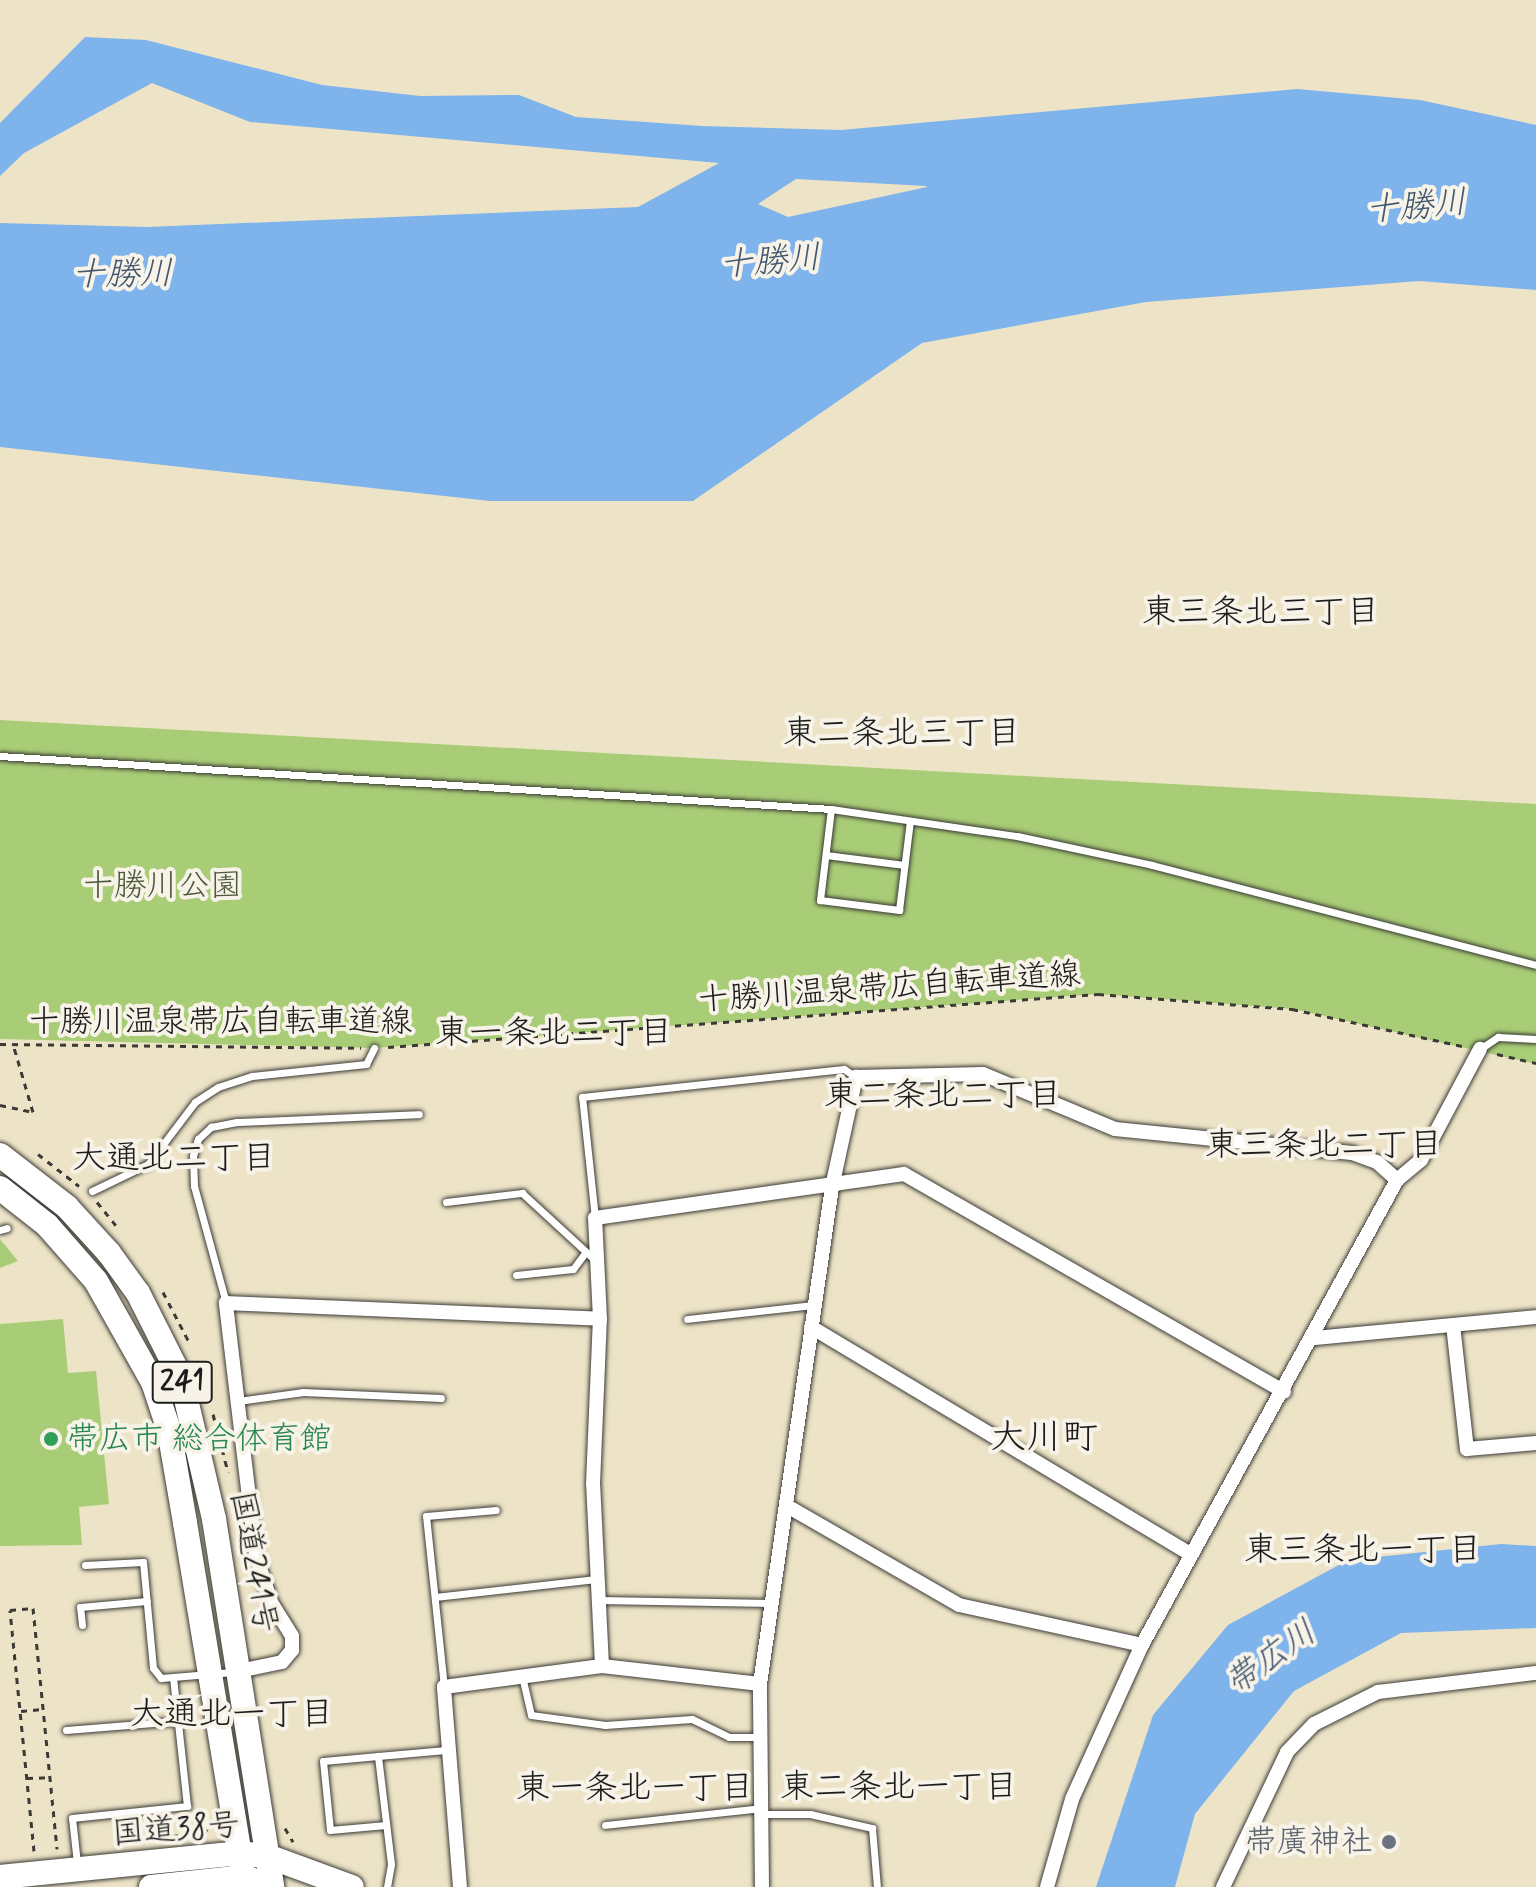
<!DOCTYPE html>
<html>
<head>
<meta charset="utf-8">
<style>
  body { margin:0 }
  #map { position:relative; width:1536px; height:1887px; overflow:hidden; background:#ede4c7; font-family:Mynerve,"Klee One",sans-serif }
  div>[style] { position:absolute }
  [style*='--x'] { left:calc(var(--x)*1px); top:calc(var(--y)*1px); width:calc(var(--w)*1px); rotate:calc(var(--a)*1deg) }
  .green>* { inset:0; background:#a9cd76 }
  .water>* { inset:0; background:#7eb3ec }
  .path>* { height:3px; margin-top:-1.5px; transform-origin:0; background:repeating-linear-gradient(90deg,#3b3a36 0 6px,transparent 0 12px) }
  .roads { filter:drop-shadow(0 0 2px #3b3a36) drop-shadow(0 0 2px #3b3a36) }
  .service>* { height:7px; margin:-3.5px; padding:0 3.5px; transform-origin:3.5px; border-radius:3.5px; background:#fff }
  .minor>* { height:14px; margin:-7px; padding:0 7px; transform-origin:7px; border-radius:7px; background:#fff }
  .trunk>* { height:24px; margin:-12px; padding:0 12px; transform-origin:12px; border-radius:12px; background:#fff }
  .dots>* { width:22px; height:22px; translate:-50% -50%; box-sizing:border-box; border:4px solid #f7f3e8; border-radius:50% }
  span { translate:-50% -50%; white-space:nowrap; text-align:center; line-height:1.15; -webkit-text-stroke:8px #f7f3e8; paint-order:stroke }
  .shield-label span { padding:2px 6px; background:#f7f3e8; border:2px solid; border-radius:6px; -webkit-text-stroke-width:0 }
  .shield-label { font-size:30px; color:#1c1c1c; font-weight:700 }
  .park-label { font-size:32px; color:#4d5a3c }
  .street-label { font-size:32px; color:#1c1c1c }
  .leisure-label { font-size:32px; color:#27864d }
  .left { translate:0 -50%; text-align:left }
  .worship-label { font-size:32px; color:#5b616d }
  .right { translate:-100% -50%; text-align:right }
  .water-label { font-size:34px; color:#43586f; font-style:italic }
  .neighbourhood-label { font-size:34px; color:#1c1c1c }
  .quarter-label { font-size:36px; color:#1c1c1c }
</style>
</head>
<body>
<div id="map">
  <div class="green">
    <div style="clip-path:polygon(0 720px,1536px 804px,1536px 1064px,1293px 1009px,1098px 994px,374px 1048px,0 1039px)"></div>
    <div style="clip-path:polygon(0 1239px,18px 1261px,0 1268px)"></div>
    <div style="clip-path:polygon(63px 1319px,68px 1373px,96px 1371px,109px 1504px,79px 1507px,82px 1545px,0 1546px,0 1324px)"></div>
  </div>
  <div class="water">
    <div style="clip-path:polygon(evenodd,85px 37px,146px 40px,322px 85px,420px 96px,519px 95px,576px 117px,702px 126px,841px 130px,1297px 89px,1420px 100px,1536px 125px,1536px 290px,1419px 281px,1146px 302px,922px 343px,693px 501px,490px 501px,0 447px,0 223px,147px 227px,638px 207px,719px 163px,250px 122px,152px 83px,24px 153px,0 176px,0 123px,85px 37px,796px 179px,926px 186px,927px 187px,788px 217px,758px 204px,796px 179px)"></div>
    <div style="clip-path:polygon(1501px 1544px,1536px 1546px,1536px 1628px,1401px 1633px,1294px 1691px,1195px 1814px,1175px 1887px,1096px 1887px,1153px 1715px,1228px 1625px,1348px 1560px)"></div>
  </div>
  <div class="path">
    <div style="--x:0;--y:1044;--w:361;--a:0.6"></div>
    <div style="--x:388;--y:1047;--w:712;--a:-4.27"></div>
    <div style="--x:1098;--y:994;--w:195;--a:4.4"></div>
    <div style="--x:1292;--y:1009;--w:174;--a:12.3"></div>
    <div style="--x:1497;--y:1054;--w:40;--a:13"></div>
    <div style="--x:0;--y:1105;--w:34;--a:12"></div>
    <div style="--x:33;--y:1112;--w:71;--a:-106.4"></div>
    <div style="--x:38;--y:1154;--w:52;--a:38"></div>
    <div style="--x:97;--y:1202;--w:32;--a:51"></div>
    <div style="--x:163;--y:1292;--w:56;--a:62.5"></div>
    <div style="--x:213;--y:1414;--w:60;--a:75.5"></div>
    <div style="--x:21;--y:1711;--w:22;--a:-5"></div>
    <div style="--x:27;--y:1778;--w:23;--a:-2"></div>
    <div style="--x:285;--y:1828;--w:16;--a:60"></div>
    <div style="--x:204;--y:1834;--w:16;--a:-60"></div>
    <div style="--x:160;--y:1837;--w:44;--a:-5.2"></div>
    <div style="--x:34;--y:1851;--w:242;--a:-95.7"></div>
    <div style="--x:10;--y:1610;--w:23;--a:-5"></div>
    <div style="--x:33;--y:1608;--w:242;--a:84.3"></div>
  </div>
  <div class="roads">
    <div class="service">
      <div style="--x:0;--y:756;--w:833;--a:3.65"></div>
      <div style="--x:831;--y:809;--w:188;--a:8.3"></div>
      <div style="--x:1017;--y:836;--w:138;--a:12.1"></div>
      <div style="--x:1152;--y:865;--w:397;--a:14.6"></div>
      <div style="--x:831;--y:809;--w:92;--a:96.9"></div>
      <div style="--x:820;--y:900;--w:80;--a:7.2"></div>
      <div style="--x:899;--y:910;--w:90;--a:-83"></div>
      <div style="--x:826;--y:855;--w:79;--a:7.3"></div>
      <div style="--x:1480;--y:1049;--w:22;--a:-34"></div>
      <div style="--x:1498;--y:1037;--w:38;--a:3"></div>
      <div style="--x:92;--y:1191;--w:62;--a:-25.7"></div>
      <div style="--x:148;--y:1164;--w:78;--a:-52.8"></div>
      <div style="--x:195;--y:1102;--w:27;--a:-33"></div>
      <div style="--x:218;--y:1087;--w:36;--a:-18"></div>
      <div style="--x:252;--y:1076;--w:115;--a:-6"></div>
      <div style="--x:366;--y:1064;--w:18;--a:-63"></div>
      <div style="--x:446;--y:1202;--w:77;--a:-6.8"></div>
      <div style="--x:522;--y:1193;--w:100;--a:42.6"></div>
      <div style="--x:595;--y:1218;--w:122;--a:-96.1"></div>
      <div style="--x:582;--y:1097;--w:263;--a:-6.1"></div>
      <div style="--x:844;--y:1069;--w:14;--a:34"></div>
      <div style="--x:0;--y:1230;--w:7;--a:-16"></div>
      <div style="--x:516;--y:1275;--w:57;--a:-6"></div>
      <div style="--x:573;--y:1269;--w:21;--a:-53"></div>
      <div style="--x:226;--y:1303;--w:121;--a:-105.3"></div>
      <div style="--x:194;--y:1186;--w:30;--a:-92"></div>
      <div style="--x:193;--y:1156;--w:18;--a:-74"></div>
      <div style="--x:198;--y:1139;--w:18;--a:-43"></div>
      <div style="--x:211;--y:1127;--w:26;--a:-11"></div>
      <div style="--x:237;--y:1122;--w:182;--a:-2.5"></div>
      <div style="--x:687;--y:1319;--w:128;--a:-6.3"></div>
      <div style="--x:238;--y:1401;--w:66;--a:-7.9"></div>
      <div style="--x:303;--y:1392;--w:138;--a:2.5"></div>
      <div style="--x:85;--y:1565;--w:58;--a:-3"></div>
      <div style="--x:143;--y:1562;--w:106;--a:84.6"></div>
      <div style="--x:153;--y:1668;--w:13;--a:51"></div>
      <div style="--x:161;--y:1678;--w:72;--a:-4.8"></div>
      <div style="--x:435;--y:1597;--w:162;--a:-6.4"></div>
      <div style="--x:599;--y:1600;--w:173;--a:1"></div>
      <div style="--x:82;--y:1625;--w:18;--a:-96"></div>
      <div style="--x:80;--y:1607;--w:67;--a:-5.1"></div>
      <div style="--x:522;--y:1676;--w:40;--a:77"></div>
      <div style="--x:531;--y:1715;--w:75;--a:7.7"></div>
      <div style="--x:605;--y:1725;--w:87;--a:-3.9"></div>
      <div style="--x:692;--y:1719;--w:41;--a:25.9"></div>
      <div style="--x:729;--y:1737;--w:31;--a:0"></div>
      <div style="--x:444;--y:1687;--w:172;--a:-96"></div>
      <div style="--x:426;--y:1516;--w:70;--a:-4.9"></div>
      <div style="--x:66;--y:1730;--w:112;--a:-4.6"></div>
      <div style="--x:378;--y:1756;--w:55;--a:174.8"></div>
      <div style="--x:323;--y:1761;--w:69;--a:84.2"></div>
      <div style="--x:330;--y:1830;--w:56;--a:-5.1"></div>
      <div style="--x:761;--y:1814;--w:49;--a:0"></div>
      <div style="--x:810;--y:1814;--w:64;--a:12.7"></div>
      <div style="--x:872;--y:1828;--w:59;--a:85.2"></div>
      <div style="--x:605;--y:1825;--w:157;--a:-6.2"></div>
      <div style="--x:77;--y:1863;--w:45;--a:-96.3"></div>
      <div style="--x:72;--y:1818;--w:116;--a:-6"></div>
      <div style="--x:187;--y:1806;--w:129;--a:-96.2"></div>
      <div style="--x:387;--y:1887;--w:23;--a:-80"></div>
      <div style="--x:391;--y:1864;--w:109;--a:-96.9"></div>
      <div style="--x:378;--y:1756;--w:68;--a:-5"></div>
    </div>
    <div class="minor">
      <div style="--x:1453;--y:1325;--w:125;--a:83.6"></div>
      <div style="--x:1467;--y:1449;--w:69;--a:-5"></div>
      <div style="--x:811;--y:1327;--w:442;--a:30.9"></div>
      <div style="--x:1314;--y:1338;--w:223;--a:-5.4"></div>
      <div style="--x:787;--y:1506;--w:198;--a:29.9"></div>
      <div style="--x:959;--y:1605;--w:187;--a:12.3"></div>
      <div style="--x:602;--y:1666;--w:182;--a:-92.8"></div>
      <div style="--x:593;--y:1484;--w:165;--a:-87.6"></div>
      <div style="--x:600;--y:1319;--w:101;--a:-92.8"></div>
      <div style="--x:595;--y:1218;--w:312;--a:-8.1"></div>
      <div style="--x:904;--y:1174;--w:438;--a:29.8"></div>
      <div style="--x:239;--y:1671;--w:44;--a:-11.8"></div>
      <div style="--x:282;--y:1662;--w:16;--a:-50"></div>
      <div style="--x:292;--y:1650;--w:14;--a:-90"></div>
      <div style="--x:292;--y:1636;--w:40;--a:-122"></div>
      <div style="--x:271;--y:1602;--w:48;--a:-108.1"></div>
      <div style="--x:256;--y:1556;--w:255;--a:-96.8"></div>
      <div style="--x:226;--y:1303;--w:374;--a:2.4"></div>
      <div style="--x:460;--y:1887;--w:201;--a:-94.6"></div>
      <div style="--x:444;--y:1687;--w:159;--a:-7.6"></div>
      <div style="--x:602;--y:1666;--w:159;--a:6.5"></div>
      <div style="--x:762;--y:1887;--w:203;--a:-90.6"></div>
      <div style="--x:760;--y:1684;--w:502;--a:-81.76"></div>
      <div style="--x:832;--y:1187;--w:113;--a:-77.7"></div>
      <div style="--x:856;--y:1077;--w:127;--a:-1.4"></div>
      <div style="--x:983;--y:1074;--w:143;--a:22.6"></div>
      <div style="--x:1115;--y:1129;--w:238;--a:5.8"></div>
      <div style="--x:1352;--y:1153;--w:27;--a:20"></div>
      <div style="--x:1377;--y:1162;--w:27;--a:42"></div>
      <div style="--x:1047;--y:1887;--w:91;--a:-74.1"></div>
      <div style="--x:1072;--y:1799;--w:169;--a:-65.6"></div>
      <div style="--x:1142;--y:1645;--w:530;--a:-61.26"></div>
      <div style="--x:1397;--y:1180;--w:31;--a:-40"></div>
      <div style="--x:1421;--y:1160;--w:126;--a:-62"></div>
      <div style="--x:1223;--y:1887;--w:149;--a:-64.6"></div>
      <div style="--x:1287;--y:1752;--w:39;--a:-46"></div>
      <div style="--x:1314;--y:1724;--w:72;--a:-26.6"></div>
      <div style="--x:1378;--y:1692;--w:159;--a:-6.9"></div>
    </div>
    <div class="trunk">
      <div style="--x:0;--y:1155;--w:85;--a:37.8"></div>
      <div style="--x:67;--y:1207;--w:62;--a:47.6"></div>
      <div style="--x:109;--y:1253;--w:49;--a:54.1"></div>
      <div style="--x:138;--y:1293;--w:95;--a:63.2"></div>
      <div style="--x:181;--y:1378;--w:145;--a:76.8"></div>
      <div style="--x:214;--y:1519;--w:373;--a:81"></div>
      <div style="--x:0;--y:1188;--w:60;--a:38.2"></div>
      <div style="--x:47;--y:1225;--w:74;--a:48.8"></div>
      <div style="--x:96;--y:1281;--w:116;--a:60.6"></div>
      <div style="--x:153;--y:1382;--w:51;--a:71.6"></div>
      <div style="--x:169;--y:1430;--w:94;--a:80.2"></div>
      <div style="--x:185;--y:1523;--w:369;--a:80.6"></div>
      <div style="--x:0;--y:1877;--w:242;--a:-5.7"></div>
      <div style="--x:241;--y:1853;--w:29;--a:8"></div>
      <div style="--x:270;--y:1857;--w:87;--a:20.1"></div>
      <div style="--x:151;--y:1887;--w:94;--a:-6.1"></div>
      <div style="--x:244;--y:1877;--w:16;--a:18"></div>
    </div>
  </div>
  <div class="dots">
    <div style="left:51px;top:1439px;background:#2e9e5b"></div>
    <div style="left:1389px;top:1842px;background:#6b7280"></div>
  </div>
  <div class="shield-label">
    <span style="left:182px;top:1382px">241</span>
  </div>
  <div class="park-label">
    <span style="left:162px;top:886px">十勝川公園</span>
  </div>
  <div class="street-label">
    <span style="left:889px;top:988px;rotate:-4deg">十勝川温泉帯広自転車道線</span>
    <span style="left:220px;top:1022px">十勝川温泉帯広自転車道線</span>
    <span style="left:253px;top:1562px;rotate:80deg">国道241号</span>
    <span style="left:176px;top:1830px;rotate:-4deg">国道38号</span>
  </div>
  <div class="leisure-label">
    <span class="left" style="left:67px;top:1439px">帯広市 総合体育館</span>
  </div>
  <div class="worship-label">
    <span class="right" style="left:1373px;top:1842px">帯廣神社</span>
  </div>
  <div class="water-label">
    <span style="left:1416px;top:207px;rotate:-5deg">十勝川</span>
    <span style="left:770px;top:262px;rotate:-5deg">十勝川</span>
    <span style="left:122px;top:275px;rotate:-1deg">十勝川</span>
    <span style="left:1271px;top:1658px;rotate:-35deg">帯広川</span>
  </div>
  <div class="neighbourhood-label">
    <span style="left:1261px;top:613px">東三条北三丁目</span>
    <span style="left:902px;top:734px">東二条北三丁目</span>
    <span style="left:554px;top:1034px">東一条北二丁目</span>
    <span style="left:943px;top:1096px">東二条北二丁目</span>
    <span style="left:1324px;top:1146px">東三条北二丁目</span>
    <span style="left:174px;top:1159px">大通北二丁目</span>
    <span style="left:1363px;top:1551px">東三条北一丁目</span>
    <span style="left:232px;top:1715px">大通北一丁目</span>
    <span style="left:899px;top:1788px">東二条北一丁目</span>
    <span style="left:635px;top:1789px">東一条北一丁目</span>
  </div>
  <div class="quarter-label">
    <span style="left:1044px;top:1439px">大川町</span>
  </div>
</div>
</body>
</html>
